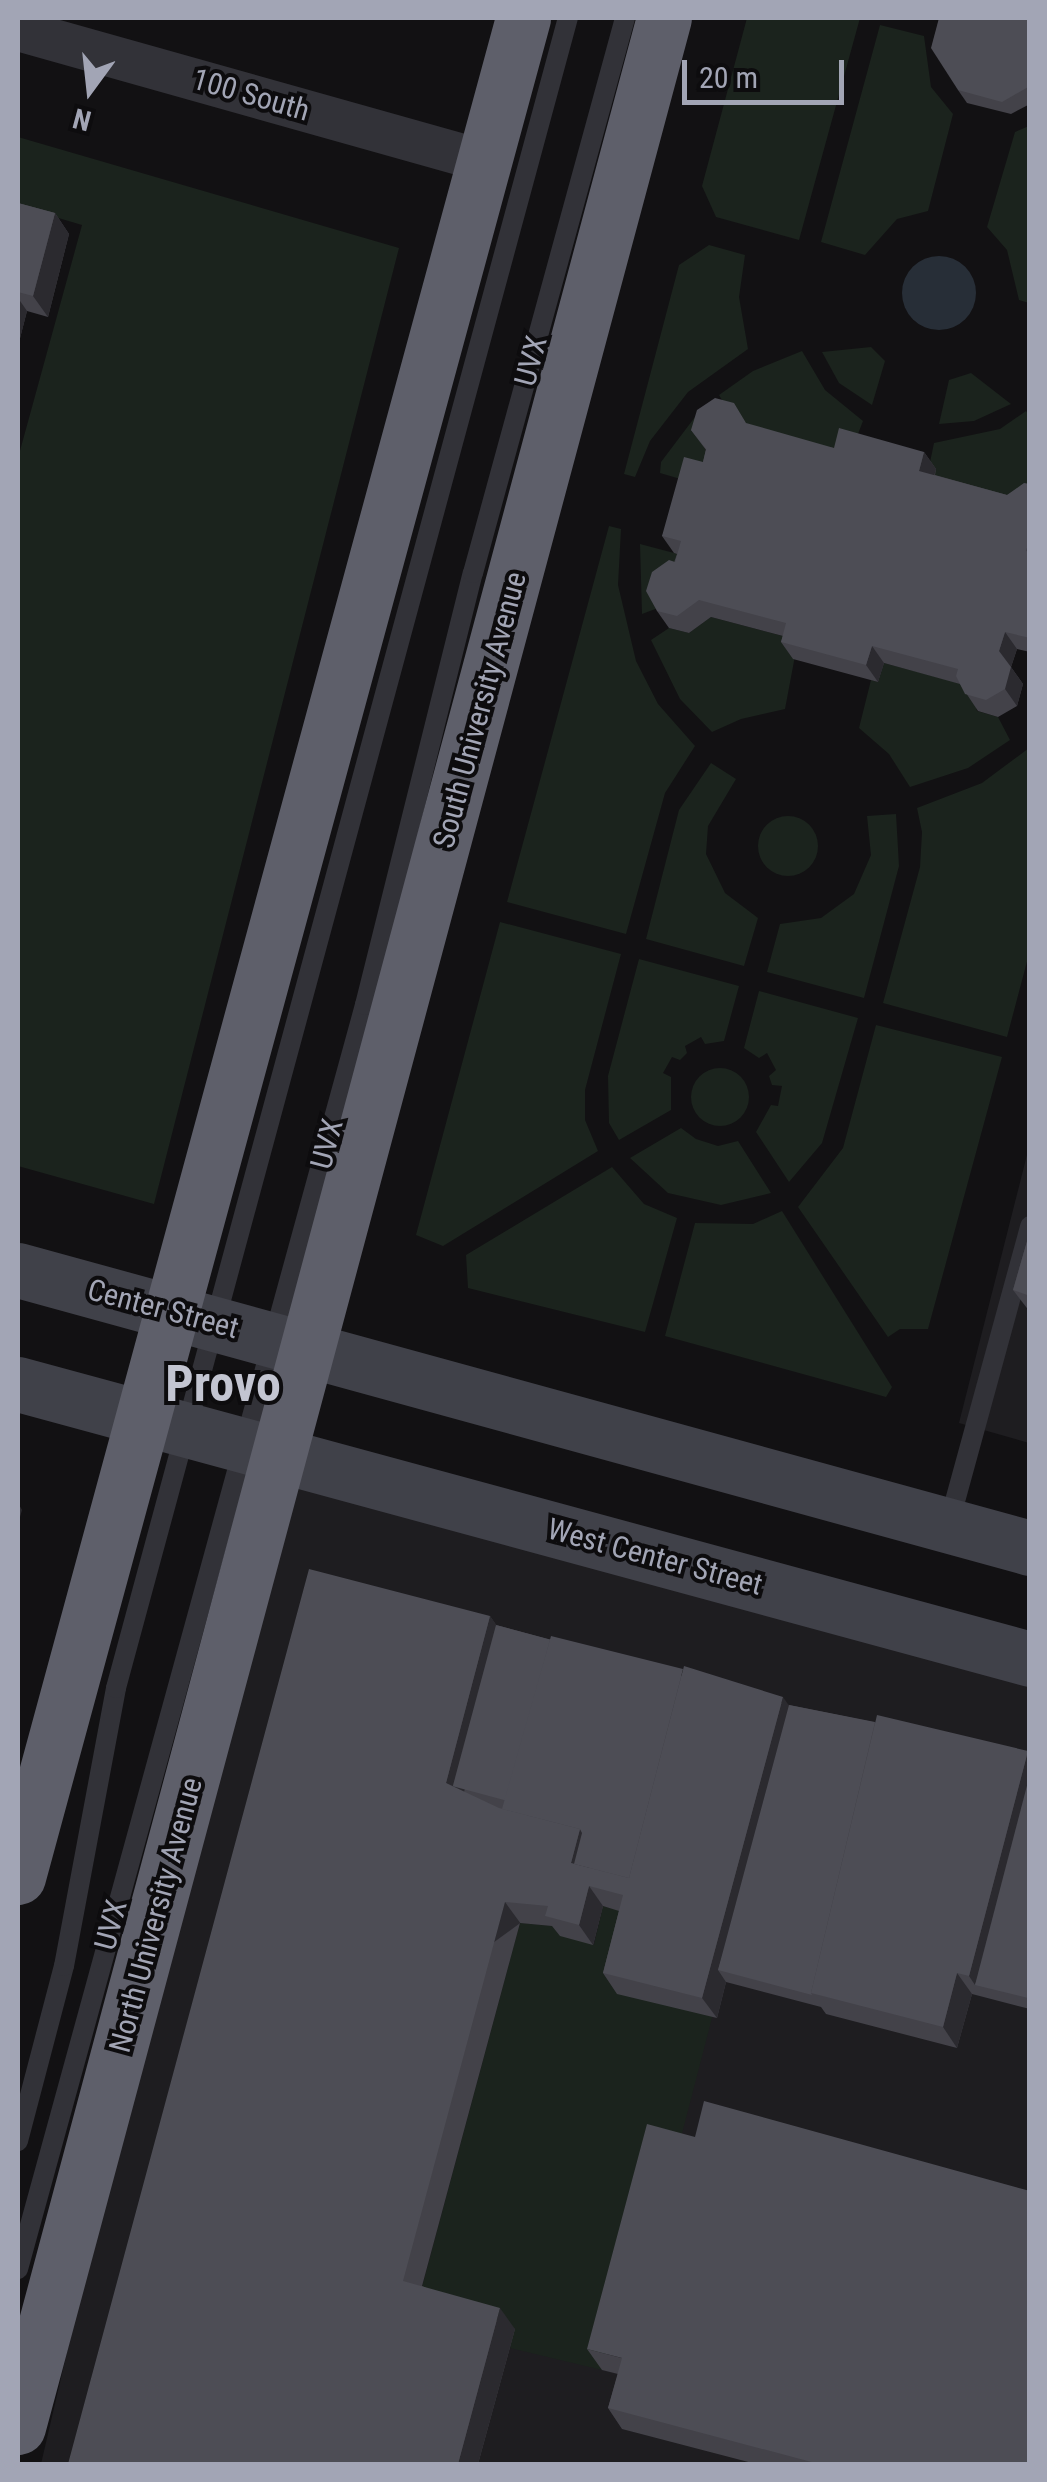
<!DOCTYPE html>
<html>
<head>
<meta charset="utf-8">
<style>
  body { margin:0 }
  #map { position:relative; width:1047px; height:2482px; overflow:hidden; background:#121113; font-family:"Roboto Condensed",sans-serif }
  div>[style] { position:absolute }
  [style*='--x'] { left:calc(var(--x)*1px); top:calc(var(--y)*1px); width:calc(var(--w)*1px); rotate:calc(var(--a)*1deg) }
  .built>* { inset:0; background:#1e1d20 }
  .green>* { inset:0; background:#1b231d }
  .round { border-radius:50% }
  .water>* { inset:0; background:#272e37 }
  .lane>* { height:20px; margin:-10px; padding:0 10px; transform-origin:10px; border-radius:10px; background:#323238 }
  .street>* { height:42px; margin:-21px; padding:0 21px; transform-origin:21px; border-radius:21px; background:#323238 }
  .secondary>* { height:55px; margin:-27.5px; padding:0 27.5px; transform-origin:27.5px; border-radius:27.5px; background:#404149 }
  .highway>* { height:55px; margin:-27.5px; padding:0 27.5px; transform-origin:27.5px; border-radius:27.5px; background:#5e5f6a }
  .wall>* { inset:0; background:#434249 }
  .shaded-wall>* { inset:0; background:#2b2a2f; transform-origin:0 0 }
  .building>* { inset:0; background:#4d4d55; transform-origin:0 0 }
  span { translate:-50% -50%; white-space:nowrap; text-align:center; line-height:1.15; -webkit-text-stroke:8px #0d0c0e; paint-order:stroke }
  .street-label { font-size:30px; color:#a2a5b5 }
  .town-label { font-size:50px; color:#c3c5d1; font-weight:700 }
  .frame { position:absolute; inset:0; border:20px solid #a2a5b5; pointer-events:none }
  .north { position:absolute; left:40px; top:40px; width:100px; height:100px; -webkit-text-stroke:8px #0d0c0e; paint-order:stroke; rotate:195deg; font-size:28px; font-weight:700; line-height:40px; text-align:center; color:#a2a5b5 }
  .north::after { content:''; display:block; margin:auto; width:35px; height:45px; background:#a2a5b5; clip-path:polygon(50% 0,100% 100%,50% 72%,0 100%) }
  .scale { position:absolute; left:682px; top:60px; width:162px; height:45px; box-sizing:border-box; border:5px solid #a2a5b5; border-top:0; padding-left:12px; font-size:30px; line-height:35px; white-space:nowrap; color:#a2a5b5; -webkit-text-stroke:8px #0d0c0e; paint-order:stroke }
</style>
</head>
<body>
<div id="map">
  <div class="built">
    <div style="clip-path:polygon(1029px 1147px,1029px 1443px,959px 1423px)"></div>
    <div style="clip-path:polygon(294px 1475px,1029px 1685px,1029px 2464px,41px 2464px,265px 1500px)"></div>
  </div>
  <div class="green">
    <div style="clip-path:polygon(747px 18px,860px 18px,799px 240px,716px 217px,702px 186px)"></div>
    <div style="clip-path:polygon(880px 25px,924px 36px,931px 87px,953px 114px,928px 211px,897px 219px,865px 255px,821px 242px)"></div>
    <div style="clip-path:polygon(1029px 126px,1029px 303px,1019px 300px,1007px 250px,987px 227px,1015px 132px)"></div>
    <div style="clip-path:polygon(18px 137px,399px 248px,154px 1204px,18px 1166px,18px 458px,82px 225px,18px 206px)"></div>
    <div style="clip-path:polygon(709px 245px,745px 255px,739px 297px,748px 349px,688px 392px,650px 441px,635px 477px,624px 474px,679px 265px)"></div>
    <div style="clip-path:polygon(871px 347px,885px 361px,872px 405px,839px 383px,822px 352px)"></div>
    <div style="clip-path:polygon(802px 351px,825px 390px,863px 421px,846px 465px,759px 441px,732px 417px,719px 395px,753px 371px)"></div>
    <div style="clip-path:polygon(971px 373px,1011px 404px,974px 421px,939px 424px,949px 380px)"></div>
    <div style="clip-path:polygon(1026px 411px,1029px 415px,1029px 505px,931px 488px,929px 467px,934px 443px,1000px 429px)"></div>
    <div style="clip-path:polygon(698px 413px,704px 447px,713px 465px,694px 483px,660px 473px,661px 462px)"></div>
    <div style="clip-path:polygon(609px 526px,621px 529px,618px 585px,636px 661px,658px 704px,695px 746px,665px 793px,626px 934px,507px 902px)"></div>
    <div style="clip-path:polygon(640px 544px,693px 558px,658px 608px,642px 614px)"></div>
    <div style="clip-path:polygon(711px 617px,798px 640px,785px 709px,741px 719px,712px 732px,680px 699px,651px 640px,669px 628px,689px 633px)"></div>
    <div style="clip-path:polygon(884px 663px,970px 686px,977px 711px,998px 717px,1010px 740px,968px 768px,910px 787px,889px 754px,859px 728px,871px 680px,878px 682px)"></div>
    <div style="clip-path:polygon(1029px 748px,1029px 954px,1007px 1037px,883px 1003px,920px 867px,922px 832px,917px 808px,982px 783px)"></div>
    <div style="clip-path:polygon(711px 763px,736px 779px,708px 826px,706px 854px,725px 893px,758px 918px,744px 966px,646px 939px,679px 810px)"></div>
    <div style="clip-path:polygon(896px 814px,899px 866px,864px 998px,767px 972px,780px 924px,821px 918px,854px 894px,871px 855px,867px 816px)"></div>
    <div class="round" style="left:758px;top:816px;width:60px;height:60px"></div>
    <div style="clip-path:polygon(500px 922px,621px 954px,585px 1090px,585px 1120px,598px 1151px,443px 1246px,416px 1235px)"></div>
    <div style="clip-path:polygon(639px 959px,739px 986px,724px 1041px,705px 1044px,701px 1037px,685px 1046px,687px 1053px,680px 1060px,672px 1057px,663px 1073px,671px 1077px,671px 1110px,619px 1140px,609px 1123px,608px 1076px)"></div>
    <div style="clip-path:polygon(759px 991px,858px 1018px,822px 1143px,789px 1182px,756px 1132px,771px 1105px,778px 1106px,782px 1086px,772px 1085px,769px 1076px,776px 1070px,767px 1053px,759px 1058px,744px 1048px)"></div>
    <div style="clip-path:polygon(876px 1025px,1002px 1057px,928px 1329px,900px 1329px,888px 1337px,798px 1207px,843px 1148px)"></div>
    <div class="round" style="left:691px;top:1068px;width:58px;height:58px"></div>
    <div style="clip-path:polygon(681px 1128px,696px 1139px,718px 1146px,738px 1141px,771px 1193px,721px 1205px,668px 1193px,630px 1158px)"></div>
    <div style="clip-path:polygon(612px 1167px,644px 1204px,677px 1218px,645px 1332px,468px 1288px,466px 1255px)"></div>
    <div style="clip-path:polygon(782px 1211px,892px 1387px,886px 1397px,665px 1336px,695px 1223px,753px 1224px)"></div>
    <div style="clip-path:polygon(603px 1906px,638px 1916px,713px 2014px,678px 2149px,602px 2370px,510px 2348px,514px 2328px,418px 2302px,520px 1923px,562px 1927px,594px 1945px)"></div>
  </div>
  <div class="water">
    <div class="round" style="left:902px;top:256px;width:74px;height:74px"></div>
  </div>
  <div class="lane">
    <div style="--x:949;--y:1523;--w:308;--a:-74.7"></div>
    <div style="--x:18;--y:2141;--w:181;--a:-75.3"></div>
    <div style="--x:64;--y:1966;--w:283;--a:-79.4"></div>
    <div style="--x:116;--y:1688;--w:1730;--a:-74.86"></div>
    <div style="--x:18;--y:2269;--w:1311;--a:-74.65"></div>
    <div style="--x:365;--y:1005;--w:445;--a:-76"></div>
    <div style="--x:473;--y:573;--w:575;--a:-74.68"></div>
  </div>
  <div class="street">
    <div style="--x:18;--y:30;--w:485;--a:15.7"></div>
  </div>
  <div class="secondary">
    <div style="--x:18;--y:1270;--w:1049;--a:15.36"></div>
    <div style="--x:18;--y:1384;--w:1049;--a:15.2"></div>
  </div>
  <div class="highway">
    <div style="--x:18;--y:1877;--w:1926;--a:-74.8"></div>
    <div style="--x:18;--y:2427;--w:2494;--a:-74.99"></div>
  </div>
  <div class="wall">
    <div style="clip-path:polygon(1030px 18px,1030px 104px,1011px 114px,967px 103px,958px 90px)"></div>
    <div style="clip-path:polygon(18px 203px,55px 213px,69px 234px,48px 317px,27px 311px,18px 346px)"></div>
    <div style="clip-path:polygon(691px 430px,834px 448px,924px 452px,936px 469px,935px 475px,1007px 495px,1030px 484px,1030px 652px,1017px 649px,1011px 667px,1023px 684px,1017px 706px,998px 717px,978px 711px,960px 684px,884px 663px,878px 682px,793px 659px,781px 642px,783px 636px,711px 617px,689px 633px,669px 628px,657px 611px,677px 554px,674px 553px,662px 536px,703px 462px,706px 450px)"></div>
    <div style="clip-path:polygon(1030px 1231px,1030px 1312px,1013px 1290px)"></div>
    <div style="clip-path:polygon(490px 1616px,496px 1625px,789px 1705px,1030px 1754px,1030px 2009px,972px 1994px,957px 2048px,826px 2014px,821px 2007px,726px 1982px,717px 2018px,617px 1994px,603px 1973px,619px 1911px,603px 1906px,593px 1945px,560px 1936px,552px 1926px,520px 1923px,422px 2286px,515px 2329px,478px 2464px,68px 2464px)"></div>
    <div style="clip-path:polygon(587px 2349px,1030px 2464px,756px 2464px,622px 2429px,608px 2408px,618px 2374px,602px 2370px)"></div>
  </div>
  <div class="shaded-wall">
    <div style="clip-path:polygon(55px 213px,69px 234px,48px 317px,33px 296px)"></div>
    <div style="clip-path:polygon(18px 298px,27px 311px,18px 346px)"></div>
    <div style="clip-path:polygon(924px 452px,936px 469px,931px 488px,919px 471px)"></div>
    <div style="clip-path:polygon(1005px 632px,1017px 649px,1011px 667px,1023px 684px,1017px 706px,1005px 689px,999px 651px)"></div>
    <div style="clip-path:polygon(872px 646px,884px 663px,878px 682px,866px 665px)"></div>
    <div style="clip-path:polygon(18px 1503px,22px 1510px,18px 1524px)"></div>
    <div style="clip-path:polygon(490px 1616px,505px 1637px,463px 1796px,446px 1783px)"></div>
    <div style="clip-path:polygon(783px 1697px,797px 1717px,718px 1970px,726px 1982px,717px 2018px,702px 1998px)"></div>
    <div style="clip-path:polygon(1028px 1751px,1030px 1754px,1030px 1820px,975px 1985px,969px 1976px)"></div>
    <div style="clip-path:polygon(580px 1829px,594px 1850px,589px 1871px,571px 1863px)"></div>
    <div style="clip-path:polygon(589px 1886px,603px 1906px,593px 1945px,579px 1925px)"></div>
    <div style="left:505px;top:1902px;width:26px;height:392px;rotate:54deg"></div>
    <div style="clip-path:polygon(957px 1973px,972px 1994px,957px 2048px,943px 2027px)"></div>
    <div style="clip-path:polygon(500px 2308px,515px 2329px,478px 2464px,458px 2464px)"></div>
  </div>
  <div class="building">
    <div style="clip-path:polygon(939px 18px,1030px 18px,1030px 86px,1002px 102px,958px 90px,931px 48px)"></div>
    <div style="clip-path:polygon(18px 203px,55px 213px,33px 296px,18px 292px)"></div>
    <div style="clip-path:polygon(715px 398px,734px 403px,746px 423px,834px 448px,839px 428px,924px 452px,919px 471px,1007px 495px,1024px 483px,1030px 484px,1030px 537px,1026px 551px,1030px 552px,1030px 638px,1005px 632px,999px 651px,1011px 667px,1005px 689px,986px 700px,965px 694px,956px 676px,958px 669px,872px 646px,866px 665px,781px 642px,786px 623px,699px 600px,677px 616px,657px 611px,646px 591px,652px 572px,669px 560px,675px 562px,681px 541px,662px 536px,684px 457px,703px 462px,706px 449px,691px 430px,697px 410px)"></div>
    <div style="clip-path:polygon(1030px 1231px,1030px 1296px,1013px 1290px)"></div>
    <div style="clip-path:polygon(309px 1569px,490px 1616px,446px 1783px,499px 1808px,580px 1829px,571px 1863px,629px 1878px,684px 1666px,783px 1697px,702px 1998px,603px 1973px,623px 1895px,589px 1886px,579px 1925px,545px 1916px,548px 1906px,505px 1902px,403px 2281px,500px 2308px,458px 2464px,68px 2464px)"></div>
    <div style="left:496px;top:1625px;width:56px;height:167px;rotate:15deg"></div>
    <div style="clip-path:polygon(551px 1636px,683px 1669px,629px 1878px,574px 1864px,582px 1833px,580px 1829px,502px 1809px)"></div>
    <div style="clip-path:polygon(789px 1705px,875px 1722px,811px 1993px,812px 1995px,718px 1970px)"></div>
    <div style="clip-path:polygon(877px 1715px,1028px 1751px,969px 1976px,957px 1973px,943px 2027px,811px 1993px)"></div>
    <div style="clip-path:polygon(1030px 1774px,1030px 1991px,1028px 1998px,975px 1985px)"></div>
    <div style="clip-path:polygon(704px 2101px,1030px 2191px,1030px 2464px,819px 2464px,608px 2408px,622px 2358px,587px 2349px,647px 2124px,695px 2137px)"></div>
  </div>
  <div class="street-label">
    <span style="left:251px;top:95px;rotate:16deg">100 South</span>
    <span style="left:531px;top:361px;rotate:-75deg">UVX</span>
    <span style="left:480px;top:710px;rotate:-75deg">South University Avenue</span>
    <span style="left:327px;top:1144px;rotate:-75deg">UVX</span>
    <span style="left:163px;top:1309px;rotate:15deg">Center Street</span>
    <span style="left:655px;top:1557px;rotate:15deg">West Center Street</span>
    <span style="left:156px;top:1915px;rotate:-75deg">North University Avenue</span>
    <span style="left:111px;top:1925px;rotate:-75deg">UVX</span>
  </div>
  <div class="town-label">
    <span style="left:223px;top:1385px">Provo</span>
  </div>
  <div class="frame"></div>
  <div class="north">N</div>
  <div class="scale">20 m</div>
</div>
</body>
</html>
